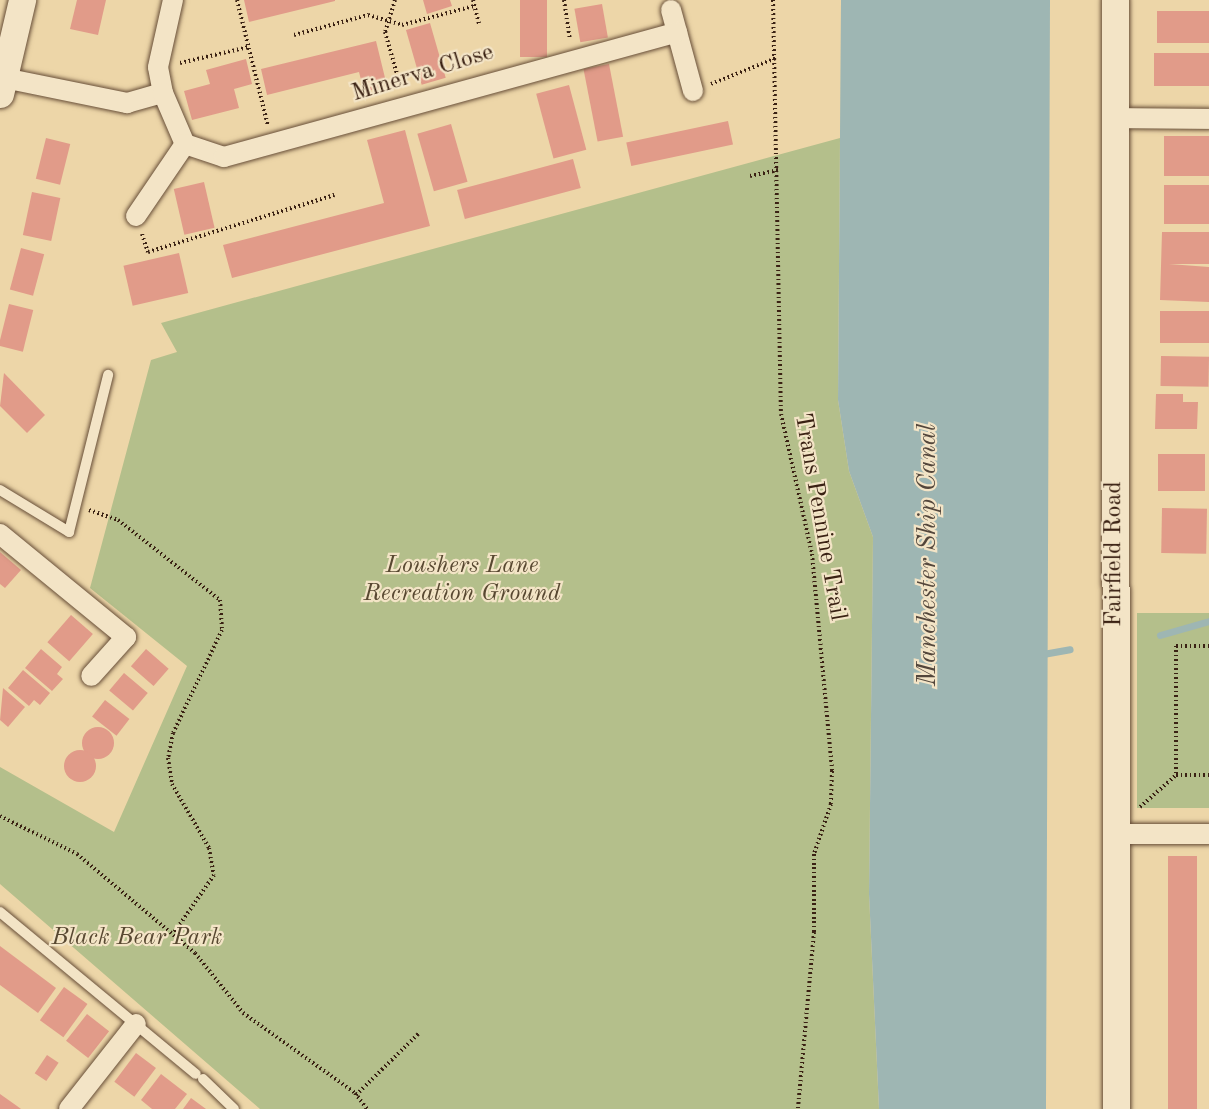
<!DOCTYPE html>
<html>
<head>
<meta charset="utf-8">
<style>
  body { margin:0 }
  #map { position:relative; width:1209px; height:1109px; overflow:hidden; background:#edd6a8; font-family:"Old Standard TT",serif }
  div>[style] { position:absolute }
  [style*='--x'] { left:calc(var(--x)*1px); top:calc(var(--y)*1px); width:calc(var(--w)*1px); rotate:calc(var(--a)*1deg) }
  .green>* { inset:0; background:#b4bf8b; transform-origin:0 0 }
  .water>* { inset:0; background:#9eb6b3 }
  .stream>* { height:7px; margin:-3.5px; padding:0 3.5px; transform-origin:3.5px; border-radius:3.5px; background:#9eb6b3 }
  .building>* { inset:0; background:#e19b89; transform-origin:0 0 }
  .round { border-radius:50% }
  .path>* { height:4px; margin-top:-2px; transform-origin:0; background:repeating-linear-gradient(90deg,#3a2113 0 1.5px,transparent 0 4.5px) }
  .roads { filter:drop-shadow(0 0 2px #674e38) drop-shadow(0 0 2px #674e38) }
  .lane>* { height:10px; margin:-5px; padding:0 5px; transform-origin:5px; border-radius:5px; background:#f3e4c6 }
  .street>* { height:20px; margin:-10px; padding:0 10px; transform-origin:10px; border-radius:10px; background:#f3e4c6 }
  .secondary>* { height:27px; margin:-13.5px; padding:0 13.5px; transform-origin:13.5px; border-radius:13.5px; background:#f3e4c6 }
  span { translate:-50% -50%; white-space:nowrap; text-align:center; line-height:1.15; -webkit-text-stroke:4.5px #f3e4c6; paint-order:stroke }
  .street-label { font-size:24px; color:#3a2113 }
  .park-label { font-size:24px; color:#584831; font-style:italic }
  .water-label { font-size:26px; color:#53463b; font-style:italic }
</style>
</head>
<body>
<div id="map">
  <div class="green">
    <div style="clip-path:polygon(840px 138px,838px 400px,849px 471px,873px 537px,869px 894px,879px 1109px,260px 1109px,0 884px,0 767px,114px 832px,187px 666px,90px 588px,151px 360px,177px 352px,161px 323px)"></div>
    <div style="left:1137px;top:613px;width:72px;height:195px"></div>
  </div>
  <div class="water">
    <div style="clip-path:polygon(841px 0,1050px 0,1046px 1109px,879px 1109px,869px 894px,873px 537px,849px 471px,838px 400px)"></div>
  </div>
  <div class="stream">
    <div style="--x:1160;--y:635;--w:51;--a:-15.9"></div>
    <div style="--x:1043;--y:654;--w:27;--a:-10"></div>
  </div>
  <div class="building">
    <div style="clip-path:polygon(77px 0,106px 0,98px 35px,70px 29px)"></div>
    <div style="clip-path:polygon(244px 0,335px 0,335px 1px,249px 22px)"></div>
    <div style="clip-path:polygon(423px 0,450px 0,452px 6px,427px 14px)"></div>
    <div style="left:520px;top:0;width:27px;height:57px"></div>
    <div style="left:602px;top:4px;width:34px;height:28px;rotate:80deg"></div>
    <div style="left:1209px;top:11px;width:32px;height:52px;rotate:90deg"></div>
    <div style="left:430px;top:23px;width:57px;height:25px;rotate:74deg"></div>
    <div style="clip-path:polygon(376px 41px,387px 86px,364px 92px,359px 72px,267px 95px,261px 69px)"></div>
    <div style="left:1209px;top:53px;width:33px;height:55px;rotate:90deg"></div>
    <div style="clip-path:polygon(246px 59px,252px 84px,234px 89px,239px 108px,192px 120px,184px 91px,210px 84px,206px 70px)"></div>
    <div style="left:609px;top:64px;width:74px;height:26px;rotate:79deg"></div>
    <div style="left:569px;top:85px;width:67px;height:34px;rotate:75deg"></div>
    <div style="left:728px;top:121px;width:24px;height:104px;rotate:78deg"></div>
    <div style="left:451px;top:124px;width:60px;height:35px;rotate:74deg"></div>
    <div style="clip-path:polygon(405px 130px,430px 226px,232px 278px,223px 245px,384px 203px,367px 140px)"></div>
    <div style="left:1164px;top:136px;width:45px;height:40px"></div>
    <div style="left:46px;top:138px;width:25px;height:42px;rotate:14deg"></div>
    <div style="left:573px;top:159px;width:30px;height:120px;rotate:75deg"></div>
    <div style="left:204px;top:182px;width:47px;height:31px;rotate:77deg"></div>
    <div style="left:1164px;top:185px;width:45px;height:39px"></div>
    <div style="left:32px;top:192px;width:29px;height:44px;rotate:12deg"></div>
    <div style="clip-path:polygon(1162px 232px,1209px 232px,1209px 264px,1169px 264px,1209px 267px,1209px 302px,1160px 300px)"></div>
    <div style="left:21px;top:248px;width:24px;height:43px;rotate:15deg"></div>
    <div style="left:179px;top:253px;width:41px;height:57px;rotate:77deg"></div>
    <div style="left:9px;top:304px;width:25px;height:43px;rotate:14deg"></div>
    <div style="left:1160px;top:311px;width:49px;height:32px"></div>
    <div style="left:1161px;top:356px;width:48px;height:30px;rotate:1deg"></div>
    <div style="clip-path:polygon(4px 373px,45px 415px,27px 433px,0 406px)"></div>
    <div style="clip-path:polygon(1156px 394px,1183px 394px,1183px 402px,1198px 402px,1197px 429px,1155px 429px)"></div>
    <div style="left:1158px;top:454px;width:47px;height:37px"></div>
    <div style="left:1162px;top:508px;width:45px;height:45px;rotate:1deg"></div>
    <div style="clip-path:polygon(0 552px,21px 570px,5px 588px,0 584px)"></div>
    <div style="left:71px;top:615px;width:29px;height:36px;rotate:41deg"></div>
    <div style="clip-path:polygon(41px 649px,62px 667px,57px 674px,63px 679px,52px 691px,25px 668px)"></div>
    <div style="left:146px;top:649px;width:30px;height:23px;rotate:41deg"></div>
    <div style="clip-path:polygon(23px 670px,50px 693px,40px 705px,34px 700px,29px 706px,8px 688px)"></div>
    <div style="left:124px;top:673px;width:31px;height:23px;rotate:40deg"></div>
    <div style="clip-path:polygon(3px 688px,25px 707px,8px 727px,0 720px)"></div>
    <div style="left:105px;top:700px;width:31px;height:21px;rotate:38deg"></div>
    <div class="round" style="left:82px;top:727px;width:32px;height:32px"></div>
    <div class="round" style="left:64px;top:750px;width:32px;height:32px"></div>
    <div style="left:1168px;top:856px;width:29px;height:253px"></div>
    <div style="clip-path:polygon(0 946px,56px 988px,38px 1013px,0 985px)"></div>
    <div style="left:64px;top:987px;width:29px;height:41px;rotate:36deg"></div>
    <div style="left:87px;top:1014px;width:28px;height:34px;rotate:38deg"></div>
    <div style="left:136px;top:1053px;width:25px;height:36px;rotate:37deg"></div>
    <div style="left:47px;top:1055px;width:14px;height:22px;rotate:34deg"></div>
    <div style="clip-path:polygon(161px 1074px,187px 1094px,175px 1109px,152px 1109px,141px 1100px)"></div>
    <div style="clip-path:polygon(0 1094px,17px 1106px,21px 1109px,0 1109px)"></div>
    <div style="clip-path:polygon(191px 1098px,206px 1109px,183px 1109px)"></div>
  </div>
  <div class="path">
    <div style="--x:237;--y:0;--w:130;--a:76.2"></div>
    <div style="--x:395;--y:0;--w:34;--a:107"></div>
    <div style="--x:385;--y:32;--w:58;--a:74.1"></div>
    <div style="--x:473;--y:0;--w:25;--a:76"></div>
    <div style="--x:564;--y:0;--w:40;--a:81.5"></div>
    <div style="--x:773;--y:0;--w:414;--a:88.9"></div>
    <div style="--x:781;--y:414;--w:143;--a:77.5"></div>
    <div style="--x:812;--y:554;--w:218;--a:84.7"></div>
    <div style="--x:832;--y:771;--w:33;--a:92"></div>
    <div style="--x:831;--y:804;--w:53;--a:108.8"></div>
    <div style="--x:814;--y:854;--w:78;--a:90"></div>
    <div style="--x:814;--y:932;--w:178;--a:95.2"></div>
    <div style="--x:294;--y:35;--w:77;--a:-15.1"></div>
    <div style="--x:368;--y:15;--w:35;--a:16"></div>
    <div style="--x:402;--y:25;--w:74;--a:-14.8"></div>
    <div style="--x:180;--y:63;--w:71;--a:-13.1"></div>
    <div style="--x:711;--y:84;--w:70;--a:-21.8"></div>
    <div style="--x:750;--y:176;--w:30;--a:-12"></div>
    <div style="--x:142;--y:234;--w:19;--a:72"></div>
    <div style="--x:148;--y:252;--w:195;--a:-17"></div>
    <div style="--x:89;--y:510;--w:31;--a:19"></div>
    <div style="--x:118;--y:520;--w:130;--a:38.1"></div>
    <div style="--x:220;--y:600;--w:30;--a:86"></div>
    <div style="--x:222;--y:630;--w:114;--a:115.4"></div>
    <div style="--x:173;--y:733;--w:25;--a:101"></div>
    <div style="--x:168;--y:758;--w:26;--a:81"></div>
    <div style="--x:172;--y:784;--w:74;--a:60"></div>
    <div style="--x:209;--y:848;--w:27;--a:80"></div>
    <div style="--x:214;--y:875;--w:72;--a:124.8"></div>
    <div style="--x:1209;--y:646;--w:33;--a:180"></div>
    <div style="--x:1176;--y:646;--w:129;--a:90"></div>
    <div style="--x:1176;--y:775;--w:33;--a:0"></div>
    <div style="--x:1140;--y:807;--w:48;--a:-41.6"></div>
    <div style="--x:0;--y:816;--w:86;--a:26.3"></div>
    <div style="--x:77;--y:854;--w:154;--a:40"></div>
    <div style="--x:195;--y:953;--w:77;--a:51.3"></div>
    <div style="--x:243;--y:1013;--w:138;--a:35.5"></div>
    <div style="--x:355;--y:1093;--w:20;--a:53"></div>
    <div style="--x:356;--y:1095;--w:88;--a:-44.5"></div>
  </div>
  <div class="roads">
    <div class="lane">
      <div style="--x:0;--y:490;--w:81;--a:31.3"></div>
      <div style="--x:69;--y:532;--w:162;--a:-76"></div>
      <div style="--x:0;--y:912;--w:254;--a:39.6"></div>
      <div style="--x:203;--y:1079;--w:43;--a:44.1"></div>
    </div>
    <div class="street">
      <div style="--x:671;--y:10;--w:84;--a:74.8"></div>
      <div style="--x:4;--y:78;--w:126;--a:11.5"></div>
      <div style="--x:127;--y:103;--w:37;--a:-16"></div>
      <div style="--x:163;--y:93;--w:26;--a:-101"></div>
      <div style="--x:158;--y:67;--w:69;--a:-77.4"></div>
      <div style="--x:163;--y:93;--w:56;--a:66.7"></div>
      <div style="--x:185;--y:144;--w:41;--a:18.4"></div>
      <div style="--x:224;--y:157;--w:470;--a:-15.4"></div>
      <div style="--x:1116;--y:118;--w:93;--a:0.6"></div>
      <div style="--x:136;--y:216;--w:87;--a:-55.8"></div>
      <div style="--x:0;--y:534;--w:163;--a:39.3"></div>
      <div style="--x:126;--y:637;--w:52;--a:131.9"></div>
      <div style="--x:1115;--y:834;--w:94;--a:0"></div>
      <div style="--x:69;--y:1109;--w:108;--a:-51.8"></div>
    </div>
    <div class="secondary">
      <div style="--x:1115;--y:0;--w:1109;--a:89.95"></div>
      <div style="--x:0;--y:94;--w:97;--a:-76.8"></div>
    </div>
  </div>
  <div class="street-label">
    <span style="left:423px;top:74px;rotate:-17deg">Minerva Close</span>
    <span style="left:819px;top:517px;rotate:80deg">Trans Pennine Trail</span>
    <span style="left:1115px;top:554px;rotate:-90deg">Fairfield Road</span>
  </div>
  <div class="park-label">
    <span style="left:462px;top:581px">Loushers Lane<br>Recreation Ground</span>
    <span style="left:137px;top:939px">Black Bear Park</span>
  </div>
  <div class="water-label">
    <span style="left:929px;top:555px;rotate:-90deg">Manchester Ship Canal</span>
  </div>
</div>
</body>
</html>
